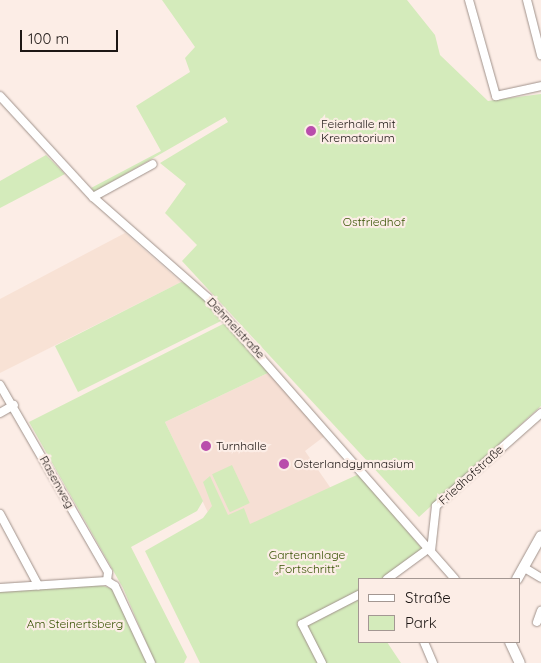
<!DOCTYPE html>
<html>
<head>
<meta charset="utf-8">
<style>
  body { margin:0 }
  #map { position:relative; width:541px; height:663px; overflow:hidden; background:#fcede6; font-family:Quicksand,sans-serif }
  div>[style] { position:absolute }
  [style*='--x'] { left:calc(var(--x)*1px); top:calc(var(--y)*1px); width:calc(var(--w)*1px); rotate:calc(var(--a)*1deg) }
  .commercial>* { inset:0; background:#f8e2d5 }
  .built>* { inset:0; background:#f6dfd4 }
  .green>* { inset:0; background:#d4ebbb; transform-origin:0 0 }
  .roads { filter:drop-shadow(0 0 1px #a0928b) drop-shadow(0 0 1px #a0928b) }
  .minor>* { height:8px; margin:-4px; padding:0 4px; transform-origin:4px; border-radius:4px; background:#fff }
  .major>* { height:10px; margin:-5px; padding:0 5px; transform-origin:5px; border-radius:5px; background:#fff }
  .dots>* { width:14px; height:14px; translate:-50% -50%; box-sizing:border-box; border:2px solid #fcede6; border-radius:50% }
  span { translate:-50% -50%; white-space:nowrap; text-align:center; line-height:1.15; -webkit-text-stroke:4.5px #fcede6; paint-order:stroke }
  .poi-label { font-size:12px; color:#1d1715 }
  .left { translate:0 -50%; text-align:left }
  .park-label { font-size:12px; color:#375203 }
  .street-label { font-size:12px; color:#1d1715 }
  .legend { position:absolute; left:358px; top:578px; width:162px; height:65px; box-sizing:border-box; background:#fcede6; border:1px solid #a39792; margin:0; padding:6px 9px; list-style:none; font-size:15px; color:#1d1715 }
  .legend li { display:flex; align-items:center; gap:10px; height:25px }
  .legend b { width:25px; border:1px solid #a39792 }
  .scale { position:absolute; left:20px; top:30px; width:98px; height:22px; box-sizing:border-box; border:2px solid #1d1715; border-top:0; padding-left:6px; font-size:15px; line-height:18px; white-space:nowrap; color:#1d1715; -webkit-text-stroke:4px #fcede6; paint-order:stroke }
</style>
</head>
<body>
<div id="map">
  <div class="commercial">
    <div style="clip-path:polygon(125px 233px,181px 282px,0 373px,0 299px)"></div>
  </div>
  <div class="built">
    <div style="clip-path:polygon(270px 372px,326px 435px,305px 451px,332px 490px,220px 538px,165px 422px)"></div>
  </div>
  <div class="green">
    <div style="clip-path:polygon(162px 0,407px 0,435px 35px,440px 55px,488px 101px,541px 94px,541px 406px,419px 517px,182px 261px,197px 245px,165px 213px,186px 184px,160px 163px,228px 122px,225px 117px,94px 192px,91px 188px,161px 151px,136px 106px,190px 72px,185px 58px,195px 47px)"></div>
    <div style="clip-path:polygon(46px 155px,65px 174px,0 208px,0 181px)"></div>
    <div style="clip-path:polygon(181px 282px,188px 284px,225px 319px,78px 392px,55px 346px)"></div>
    <div style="clip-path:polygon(227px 322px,270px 372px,165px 422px,203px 501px,197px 511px,131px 547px,187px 657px,184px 663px,155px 663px,123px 588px,29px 422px)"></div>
    <div style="left:232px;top:465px;width:42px;height:22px;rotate:65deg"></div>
    <div style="clip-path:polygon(359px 474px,426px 553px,390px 579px,360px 579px,360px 642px,387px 642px,401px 663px,200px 663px,145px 551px,203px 518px,212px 506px,203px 482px,210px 476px,228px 515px,244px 508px,250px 524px)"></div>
    <div style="clip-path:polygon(53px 586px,100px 585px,117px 590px,150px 663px,0 663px,0 590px)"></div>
  </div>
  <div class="roads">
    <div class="minor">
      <div style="--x:469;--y:0;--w:100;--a:74.3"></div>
      <div style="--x:496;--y:96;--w:46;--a:-12.5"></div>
      <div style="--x:527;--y:0;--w:57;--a:75.7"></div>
      <div style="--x:0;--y:96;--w:137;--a:47.4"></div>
      <div style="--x:93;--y:197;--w:153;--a:41.3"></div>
      <div style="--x:208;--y:298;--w:374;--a:48.7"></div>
      <div style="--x:93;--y:197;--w:68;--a:-28.8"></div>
      <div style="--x:0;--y:385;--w:216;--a:60"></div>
      <div style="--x:108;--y:572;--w:9;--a:96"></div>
      <div style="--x:0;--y:413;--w:16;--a:-30"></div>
      <div style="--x:0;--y:514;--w:81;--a:61.8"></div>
      <div style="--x:431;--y:551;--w:45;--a:-83.7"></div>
      <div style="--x:436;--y:506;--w:140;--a:-41.5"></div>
      <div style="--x:523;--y:567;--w:21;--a:31"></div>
      <div style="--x:387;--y:579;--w:51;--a:-36.2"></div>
      <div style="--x:0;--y:588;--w:107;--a:-3.7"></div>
      <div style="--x:107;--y:581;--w:9;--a:32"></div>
      <div style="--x:115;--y:586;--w:85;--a:64.9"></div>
      <div style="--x:537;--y:622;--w:12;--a:-70"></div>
      <div style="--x:424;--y:642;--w:23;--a:67"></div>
      <div style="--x:322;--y:663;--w:44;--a:-117.1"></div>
      <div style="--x:302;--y:624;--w:65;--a:-27.3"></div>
    </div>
    <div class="major">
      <div style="--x:517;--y:579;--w:49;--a:-60.8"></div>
      <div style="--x:510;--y:642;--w:23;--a:65"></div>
    </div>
  </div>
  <div class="dots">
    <div style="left:311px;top:131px;background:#b94dac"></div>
    <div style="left:206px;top:446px;background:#b94dac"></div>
    <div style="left:284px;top:464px;background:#b94dac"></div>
  </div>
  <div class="poi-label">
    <span class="left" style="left:321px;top:131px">Feierhalle mit<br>Krematorium</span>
    <span class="left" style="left:216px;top:446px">Turnhalle</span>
    <span class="left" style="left:294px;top:464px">Osterlandgymnasium</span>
  </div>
  <div class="park-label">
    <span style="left:374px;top:222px">Ostfriedhof</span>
    <span style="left:307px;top:562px">Gartenanlage<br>„Fortschritt“</span>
    <span style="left:75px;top:624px">Am Steinertsberg</span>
  </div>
  <div class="street-label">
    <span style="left:236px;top:328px;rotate:47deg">Dehmelstraße</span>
    <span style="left:471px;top:475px;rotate:-42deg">Friedhofstraße</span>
    <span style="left:57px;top:482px;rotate:61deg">Rasenweg</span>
  </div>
  <ul class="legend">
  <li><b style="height:6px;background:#fff"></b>Straße</li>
  <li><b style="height:14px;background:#d4ebbb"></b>Park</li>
  </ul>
  <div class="scale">100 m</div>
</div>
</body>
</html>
